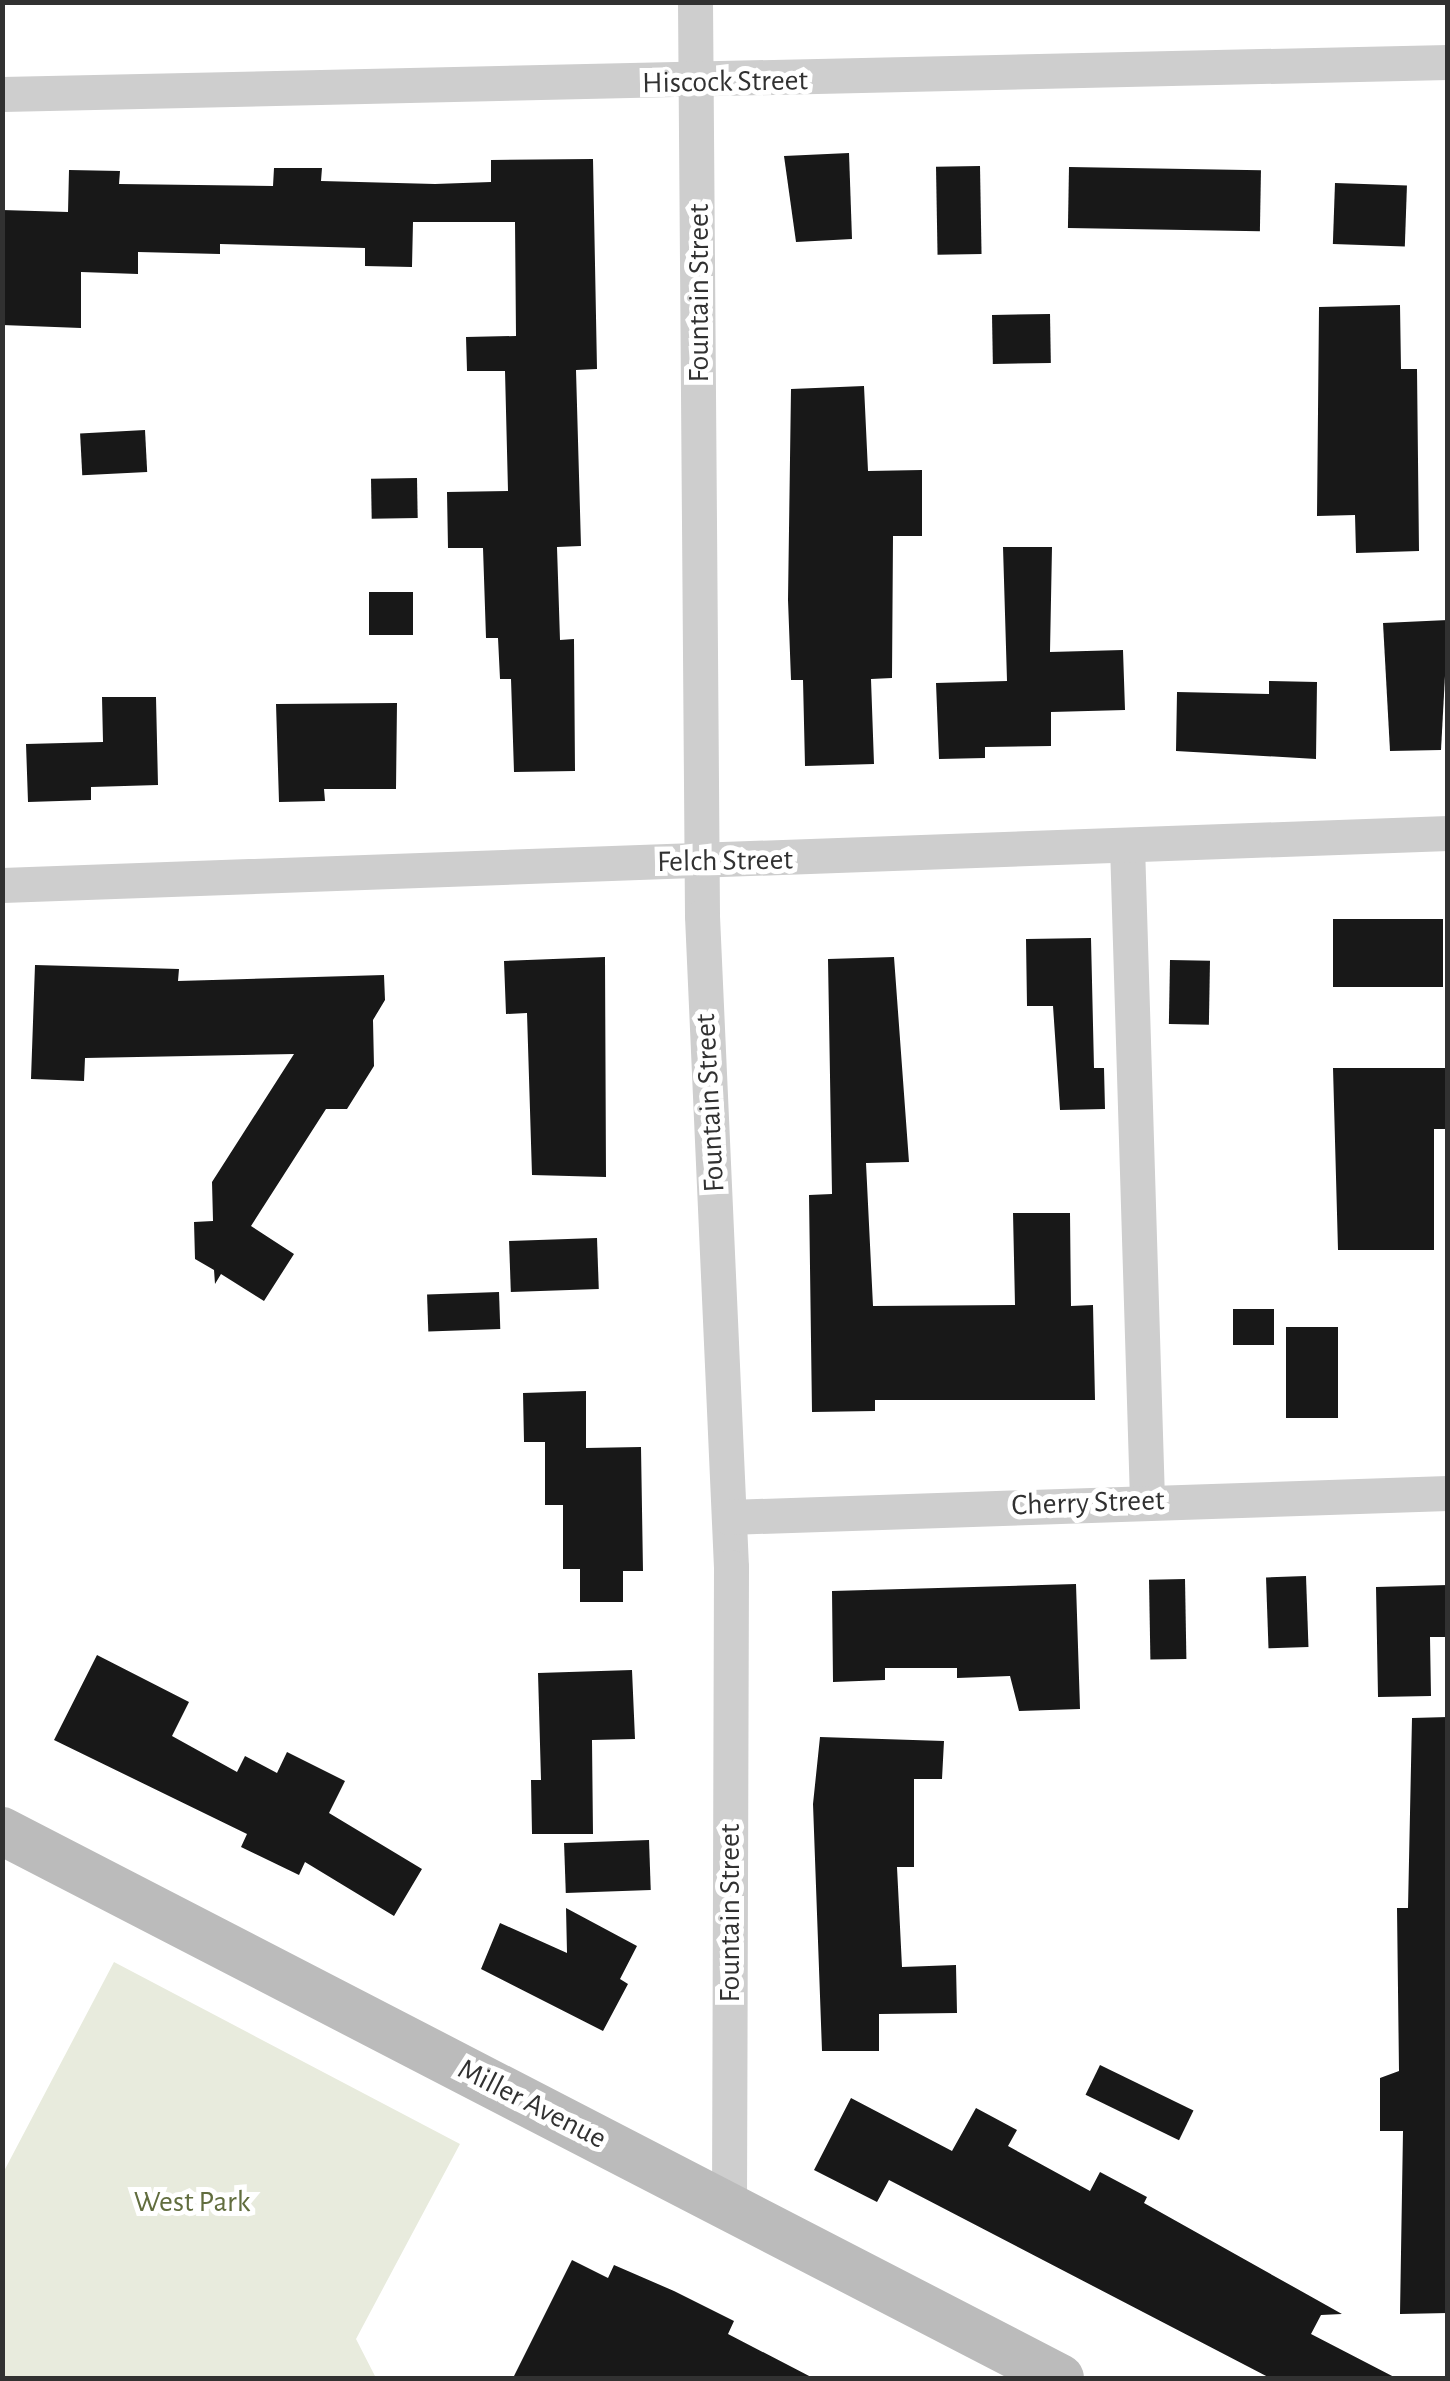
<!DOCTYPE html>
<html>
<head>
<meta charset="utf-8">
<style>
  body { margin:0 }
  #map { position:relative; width:1450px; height:2381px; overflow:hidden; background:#fff; font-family:"Alegreya Sans",sans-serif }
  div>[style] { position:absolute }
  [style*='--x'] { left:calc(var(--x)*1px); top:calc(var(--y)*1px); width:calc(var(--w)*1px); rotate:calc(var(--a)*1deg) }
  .green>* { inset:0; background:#e8ebdd }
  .building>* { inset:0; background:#181818; transform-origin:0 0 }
  .minor>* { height:35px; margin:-17.5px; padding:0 17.5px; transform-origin:17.5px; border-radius:17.5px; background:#cecece }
  .secondary>* { height:48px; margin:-24px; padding:0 24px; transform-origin:24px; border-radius:24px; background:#bbb }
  span { translate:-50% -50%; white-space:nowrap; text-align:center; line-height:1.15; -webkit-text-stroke:10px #fff; paint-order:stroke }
  .street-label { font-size:30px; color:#313131 }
  .park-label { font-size:30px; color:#616d3e }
  .frame { position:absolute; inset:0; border:5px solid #313131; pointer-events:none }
</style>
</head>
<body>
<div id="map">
  <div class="green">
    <div style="clip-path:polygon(114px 1962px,460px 2144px,356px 2339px,376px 2378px,3px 2378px,3px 2173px)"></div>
  </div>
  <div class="building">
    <div style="clip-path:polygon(849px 153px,852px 239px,796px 242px,784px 156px)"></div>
    <div style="clip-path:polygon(593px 159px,597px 369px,576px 370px,581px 546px,557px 547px,560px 640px,574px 639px,575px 771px,514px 772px,511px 679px,500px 679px,498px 638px,486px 638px,483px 548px,448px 548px,447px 492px,508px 491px,505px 371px,467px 371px,466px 337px,516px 336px,515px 222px,413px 222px,412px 267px,365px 266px,365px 248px,220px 244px,220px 254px,138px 252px,138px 274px,81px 272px,81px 328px,2px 325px,2px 210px,68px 212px,69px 170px,120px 171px,119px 184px,273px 186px,274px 168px,322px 168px,321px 181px,435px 184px,491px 182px,491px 160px)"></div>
    <div style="left:980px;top:166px;width:88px;height:44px;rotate:89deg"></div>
    <div style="left:1069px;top:167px;width:192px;height:61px;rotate:1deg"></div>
    <div style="left:1335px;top:183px;width:72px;height:61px;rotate:2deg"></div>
    <div style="clip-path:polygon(1400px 305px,1401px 369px,1417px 369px,1419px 551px,1356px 553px,1355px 515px,1317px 516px,1319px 307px)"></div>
    <div style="left:1050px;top:314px;width:49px;height:58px;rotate:89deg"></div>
    <div style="clip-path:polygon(864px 386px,868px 471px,922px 470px,922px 536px,893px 536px,892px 678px,871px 679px,874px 764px,805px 766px,803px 680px,791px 680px,788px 600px,791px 389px)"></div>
    <div style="left:145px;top:430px;width:42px;height:65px;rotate:87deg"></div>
    <div style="left:417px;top:478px;width:40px;height:46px;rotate:89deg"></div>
    <div style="clip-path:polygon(1003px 547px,1052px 547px,1050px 652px,1123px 650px,1125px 710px,1051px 712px,1051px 746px,985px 747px,985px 758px,939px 759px,936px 683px,1007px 681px)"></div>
    <div style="left:369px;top:592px;width:44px;height:43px"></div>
    <div style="clip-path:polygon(1448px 620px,1441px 750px,1390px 751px,1383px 623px)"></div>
    <div style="clip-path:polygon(1269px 681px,1317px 682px,1316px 759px,1176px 751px,1177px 692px,1269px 694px)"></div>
    <div style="clip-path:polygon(102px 697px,156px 697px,158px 785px,91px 787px,91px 800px,28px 802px,26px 744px,103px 742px)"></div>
    <div style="clip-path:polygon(397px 703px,396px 789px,324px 789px,325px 801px,279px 802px,276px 704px)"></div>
    <div style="left:1333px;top:919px;width:110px;height:68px"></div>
    <div style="clip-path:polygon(1091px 938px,1094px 1068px,1104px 1068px,1105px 1109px,1060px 1110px,1053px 1006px,1027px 1006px,1026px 939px)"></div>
    <div style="clip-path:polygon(605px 957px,606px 1177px,532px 1175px,527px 1013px,506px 1014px,504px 961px)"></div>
    <div style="clip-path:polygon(894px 957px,909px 1162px,866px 1163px,873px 1306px,1015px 1305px,1013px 1213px,1070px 1213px,1071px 1306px,1093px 1305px,1095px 1400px,875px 1400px,875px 1411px,812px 1412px,809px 1195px,832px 1194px,828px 959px)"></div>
    <div style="left:1170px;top:960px;width:40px;height:64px;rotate:1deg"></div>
    <div style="clip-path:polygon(35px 965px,179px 969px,178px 981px,384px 975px,385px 1000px,373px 1020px,374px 1066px,347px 1109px,326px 1109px,251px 1226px,294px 1254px,264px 1301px,221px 1274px,215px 1284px,214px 1270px,195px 1259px,194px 1222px,213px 1221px,212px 1182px,294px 1054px,85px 1058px,84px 1081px,31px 1079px)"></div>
    <div style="clip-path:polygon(1333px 1068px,1445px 1068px,1445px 1129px,1434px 1129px,1434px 1250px,1338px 1250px)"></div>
    <div style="left:597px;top:1238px;width:51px;height:88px;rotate:88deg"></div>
    <div style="left:499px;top:1292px;width:37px;height:72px;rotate:88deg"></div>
    <div style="left:1233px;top:1309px;width:41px;height:36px"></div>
    <div style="left:1338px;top:1327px;width:91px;height:52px;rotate:90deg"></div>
    <div style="clip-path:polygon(586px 1391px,586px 1448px,641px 1447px,643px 1571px,623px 1571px,623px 1602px,580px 1602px,580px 1569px,563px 1569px,563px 1505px,545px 1505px,545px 1442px,524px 1442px,523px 1393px)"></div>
    <div style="left:1306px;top:1576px;width:71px;height:40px;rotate:88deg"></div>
    <div style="left:1185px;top:1579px;width:80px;height:36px;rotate:89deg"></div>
    <div style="clip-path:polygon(1076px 1584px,1080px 1709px,1019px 1711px,1010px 1676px,957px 1678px,957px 1668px,885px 1668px,885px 1680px,833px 1682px,832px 1591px)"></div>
    <div style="clip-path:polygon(1448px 1585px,1448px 1637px,1430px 1637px,1431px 1696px,1378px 1697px,1376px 1587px)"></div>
    <div style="clip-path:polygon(97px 1655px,189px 1702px,172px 1736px,237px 1772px,245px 1756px,277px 1773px,287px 1752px,345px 1781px,329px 1813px,422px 1869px,394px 1916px,305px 1862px,299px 1875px,241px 1847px,247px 1834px,54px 1740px)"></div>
    <div style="clip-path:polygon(632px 1670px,635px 1739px,592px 1740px,593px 1834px,532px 1834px,531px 1780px,541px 1780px,538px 1673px)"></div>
    <div style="clip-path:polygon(1448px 1717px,1448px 2313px,1400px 2314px,1403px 2131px,1380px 2131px,1380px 2078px,1399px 2071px,1397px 1908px,1408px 1908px,1412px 1718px)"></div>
    <div style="clip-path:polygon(820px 1737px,944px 1741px,942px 1779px,914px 1779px,914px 1867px,897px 1867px,902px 1967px,956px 1965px,957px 2013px,879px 2014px,879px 2051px,822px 2051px,813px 1804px)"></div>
    <div style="left:649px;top:1840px;width:50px;height:85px;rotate:88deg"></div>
    <div style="clip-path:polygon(566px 1908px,637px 1946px,620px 1979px,628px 1984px,603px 2031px,481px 1969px,500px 1923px,567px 1953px)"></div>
    <div style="left:1100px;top:2065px;width:104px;height:33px;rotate:26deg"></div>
    <div style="clip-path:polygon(851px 2098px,952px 2151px,976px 2108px,1017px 2130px,1008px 2146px,1090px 2191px,1100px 2172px,1147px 2197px,1144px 2203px,1342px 2314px,1321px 2315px,1311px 2334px,1396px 2378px,1270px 2378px,889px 2180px,877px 2202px,814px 2170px)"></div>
    <div style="clip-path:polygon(572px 2260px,608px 2278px,614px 2265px,674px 2291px,734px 2321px,728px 2334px,813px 2378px,513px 2378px)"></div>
  </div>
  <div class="minor">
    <div style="--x:695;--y:2;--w:914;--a:89.56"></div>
    <div style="--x:702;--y:916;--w:652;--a:87.45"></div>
    <div style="--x:731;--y:1567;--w:637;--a:90.18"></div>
    <div style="--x:2;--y:94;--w:1446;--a:-1.27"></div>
    <div style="--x:1127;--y:845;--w:656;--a:88.25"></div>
    <div style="--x:2;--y:885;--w:1447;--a:-2.06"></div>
    <div style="--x:729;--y:1517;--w:719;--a:-1.91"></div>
  </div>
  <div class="secondary">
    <div style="--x:2;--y:1831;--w:1191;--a:27.34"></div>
  </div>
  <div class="street-label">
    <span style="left:725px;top:82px;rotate:-1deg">Hiscock Street</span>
    <span style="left:699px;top:293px;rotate:-90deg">Fountain Street</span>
    <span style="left:725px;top:861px;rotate:-1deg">Felch Street</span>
    <span style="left:710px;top:1103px;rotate:-93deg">Fountain Street</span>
    <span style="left:1088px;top:1503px;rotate:-2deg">Cherry Street</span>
    <span style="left:730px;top:1913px;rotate:-90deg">Fountain Street</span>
    <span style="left:532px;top:2104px;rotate:27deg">Miller Avenue</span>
  </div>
  <div class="park-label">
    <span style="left:192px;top:2202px">West Park</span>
  </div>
  <div class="frame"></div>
</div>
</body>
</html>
